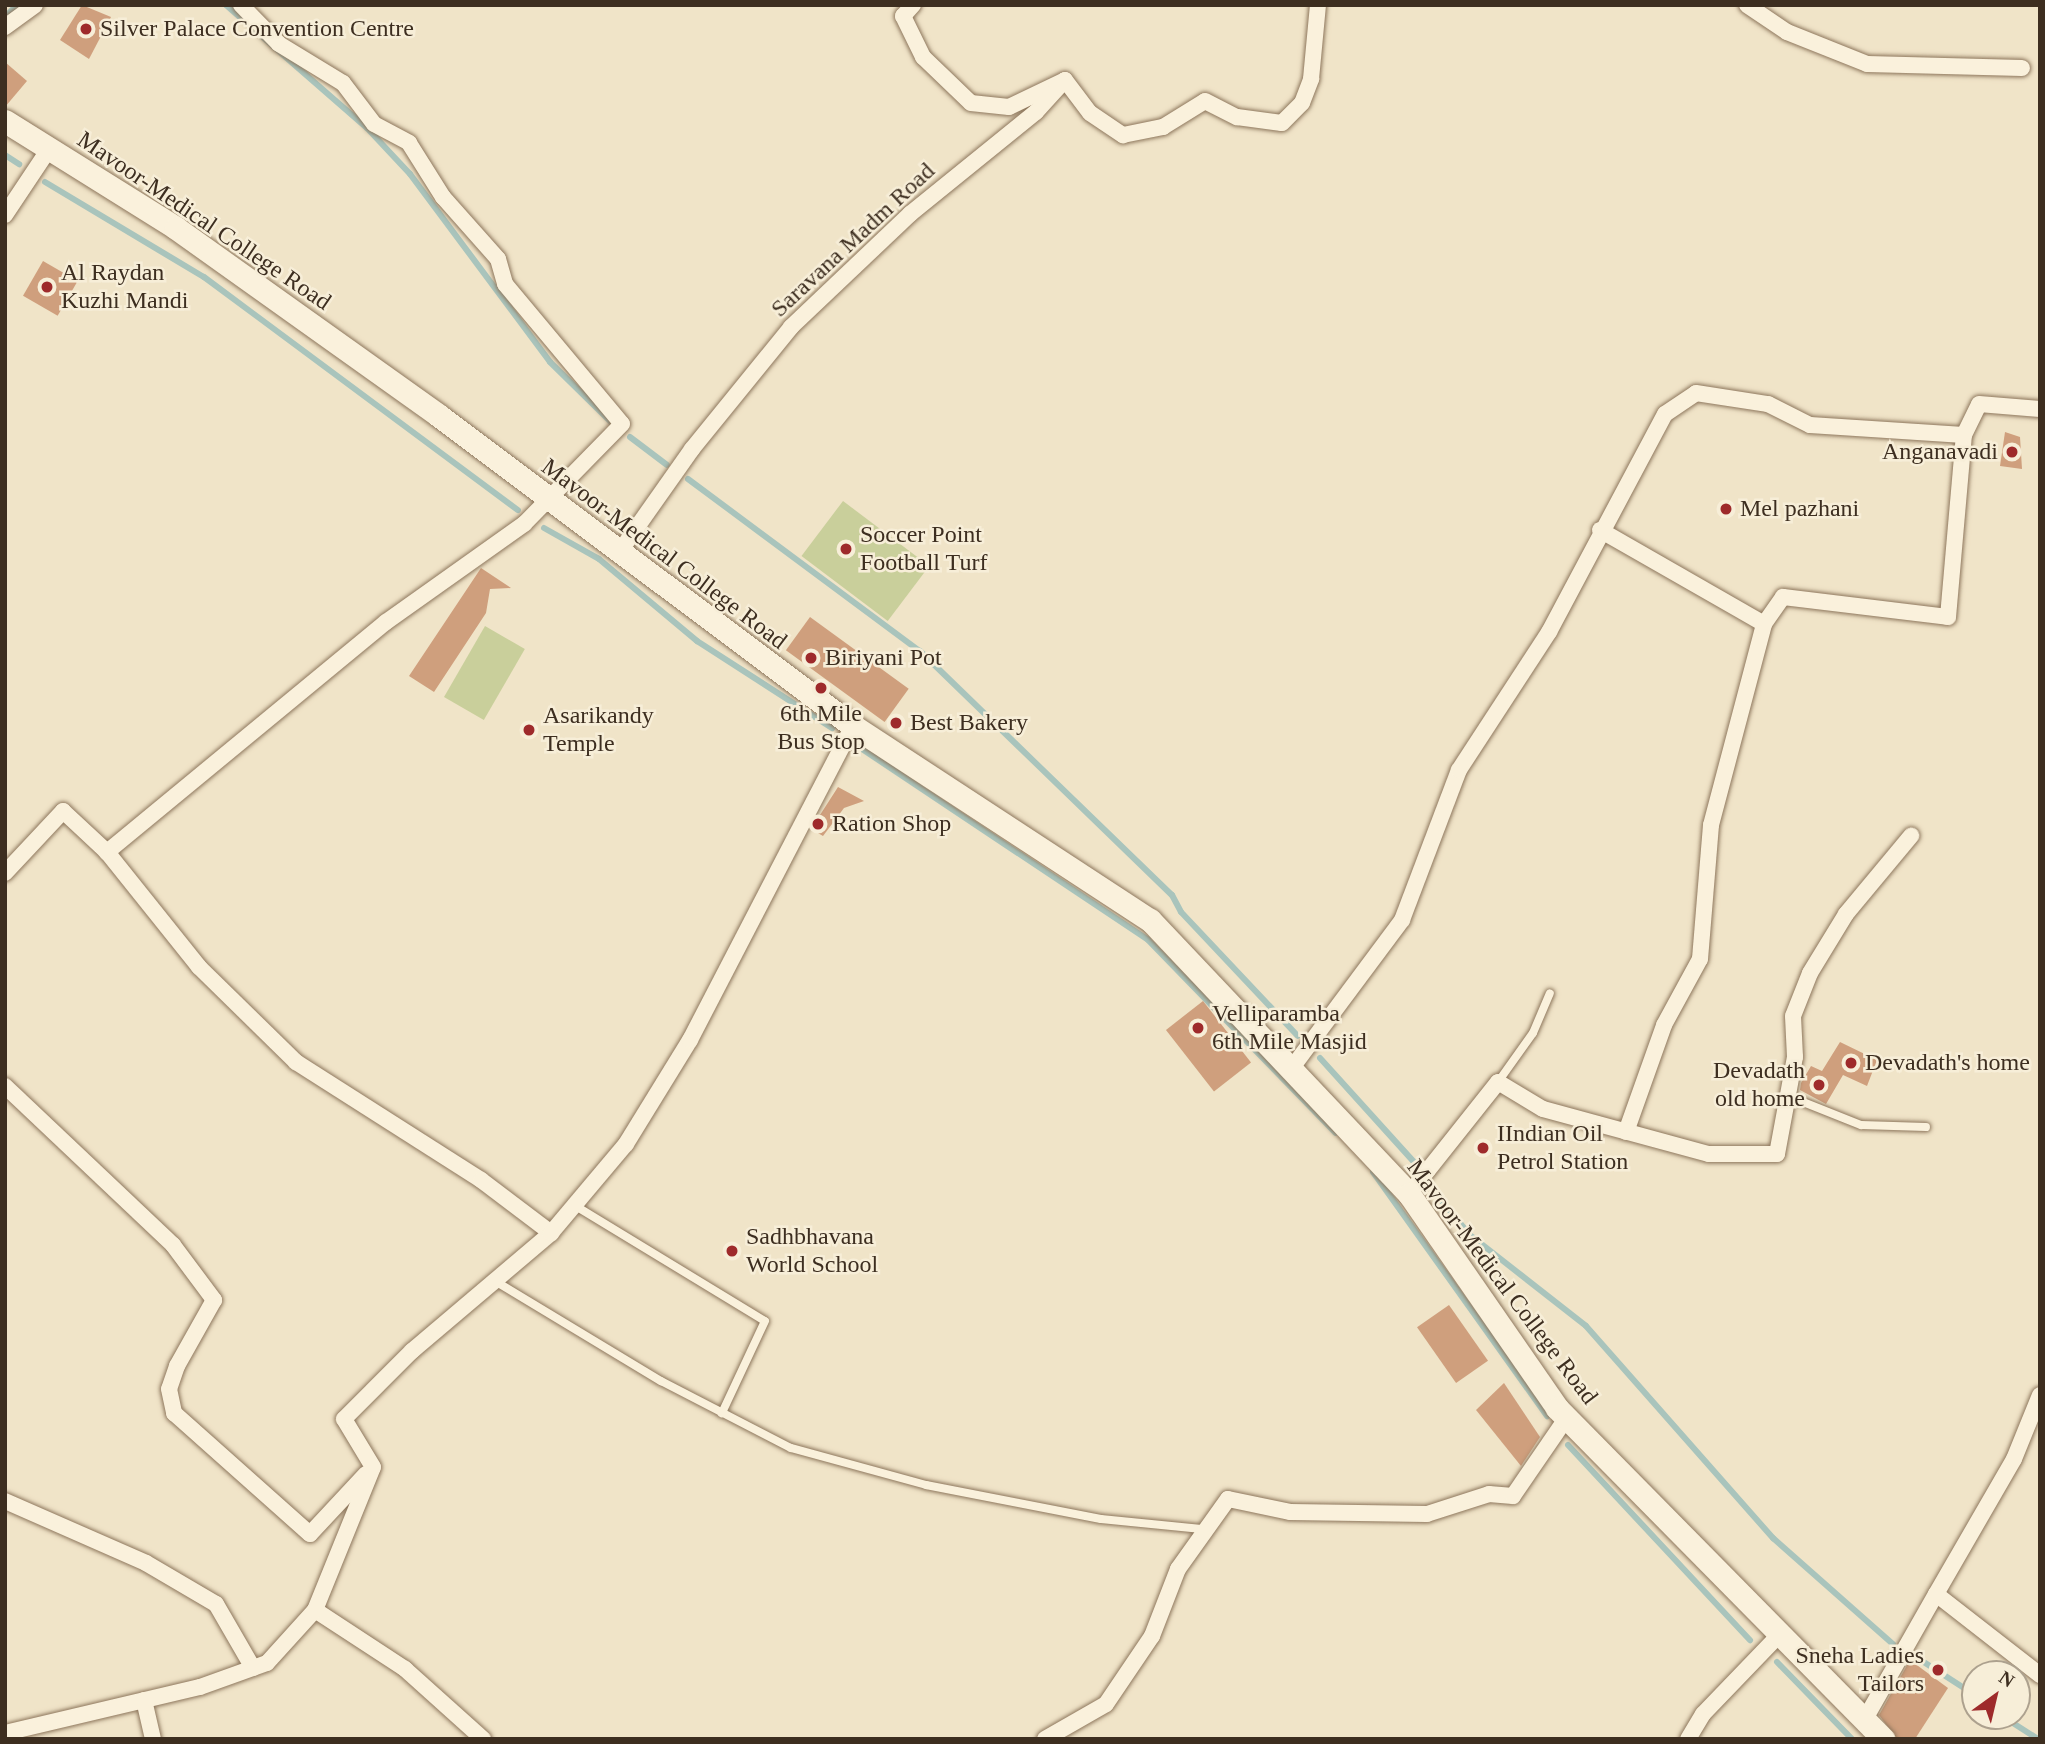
<!DOCTYPE html>
<html>
<head>
<meta charset="utf-8">
<style>
  body { margin:0 }
  #map { position:relative; width:2045px; height:1744px; overflow:hidden; background:#f0e4c8; font-family:"Times New Roman",serif }
  div>[style] { position:absolute }
  [style*='--x'] { left:calc(var(--x)*1px); top:calc(var(--y)*1px); width:calc(var(--w)*1px); rotate:calc(var(--a)*1deg) }
  .green>* { inset:0; background:#c9cf9b; transform-origin:0 0 }
  .stream>* { height:6px; margin:-3px; padding:0 3px; transform-origin:3px; border-radius:3px; background:#a9c4bc }
  .building>* { inset:0; background:#cf9f7d; transform-origin:0 0 }
  .roads { filter:drop-shadow(0 0 2px #8d765c) drop-shadow(0 0 2px #8d765c) }
  .lane>* { height:8px; margin:-4px; padding:0 4px; transform-origin:4px; border-radius:4px; background:#faf1dc }
  .street>* { height:16px; margin:-8px; padding:0 8px; transform-origin:8px; border-radius:8px; background:#faf1dc }
  .secondary>* { height:23px; margin:-11.5px; padding:0 11.5px; transform-origin:11.5px; border-radius:11.5px; background:#faf1dc }
  .dots>* { width:19px; height:19px; translate:-50% -50%; box-sizing:border-box; border:4px solid #f7eed8; border-radius:50% }
  span { translate:-50% -50%; white-space:nowrap; text-align:center; line-height:1.15; -webkit-text-stroke:5px #f7eed8; paint-order:stroke }
  .poi-label { font-size:24px; color:#3d2e20 }
  .left { translate:0 -50%; text-align:left }
  .right { translate:-100% -50%; text-align:right }
  .street-label { font-size:24px; color:#3d2e20 }
  .frame { position:absolute; inset:0; border:7px solid #3d2e20; pointer-events:none }
  .north { position:absolute; left:1961px; top:1660px; width:70px; height:70px; box-sizing:border-box; background:#f7eed8; border:2px solid #ada18e; border-radius:50%; rotate:34deg; font-size:19px; font-weight:700; line-height:28px; text-align:center; color:#3d2e20 }
  .north::after { content:''; display:block; margin:auto; width:24px; height:32px; background:#9e2a2b; clip-path:polygon(50% 0,100% 100%,50% 72%,0 100%) }
</style>
</head>
<body>
<div id="map">
  <div class="green">
    <div style="left:843px;top:501px;width:108px;height:69px;rotate:37deg"></div>
    <div style="left:485px;top:626px;width:46px;height:82px;rotate:30deg"></div>
  </div>
  <div class="stream">
    <div style="--x:226;--y:5;--w:187;--a:41.1"></div>
    <div style="--x:367;--y:128;--w:63;--a:46.9"></div>
    <div style="--x:410;--y:174;--w:234;--a:53.3"></div>
    <div style="--x:550;--y:362;--w:86;--a:44.5"></div>
    <div style="--x:5;--y:17;--w:17;--a:-45"></div>
    <div style="--x:5;--y:155;--w:17;--a:33"></div>
    <div style="--x:45;--y:182;--w:185;--a:30.9"></div>
    <div style="--x:204;--y:277;--w:391;--a:36.6"></div>
    <div style="--x:630;--y:437;--w:46;--a:37.1"></div>
    <div style="--x:688;--y:479;--w:289;--a:36.6"></div>
    <div style="--x:920;--y:651;--w:351;--a:44.1"></div>
    <div style="--x:1172;--y:895;--w:19;--a:62"></div>
    <div style="--x:1181;--y:912;--w:170;--a:46.7"></div>
    <div style="--x:544;--y:528;--w:63;--a:29.4"></div>
    <div style="--x:599;--y:559;--w:128;--a:39.9"></div>
    <div style="--x:697;--y:641;--w:161;--a:32.8"></div>
    <div style="--x:856;--y:745;--w:351;--a:33.7"></div>
    <div style="--x:1148;--y:940;--w:269;--a:45.8"></div>
    <div style="--x:1320;--y:1058;--w:140;--a:47.9"></div>
    <div style="--x:1373;--y:1172;--w:300;--a:54.5"></div>
    <div style="--x:1433;--y:1191;--w:57;--a:49.9"></div>
    <div style="--x:1470;--y:1235;--w:147;--a:38.1"></div>
    <div style="--x:1586;--y:1326;--w:283;--a:48.6"></div>
    <div style="--x:1773;--y:1538;--w:160;--a:41.5"></div>
    <div style="--x:1568;--y:1445;--w:267;--a:47"></div>
    <div style="--x:1916;--y:1657;--w:70;--a:32.8"></div>
    <div style="--x:1777;--y:1662;--w:107;--a:45.8"></div>
    <div style="--x:2002;--y:1716;--w:43;--a:32.6"></div>
  </div>
  <div class="building">
    <div style="clip-path:polygon(82px 5px,111px 17px,89px 59px,60px 40px)"></div>
    <div style="clip-path:polygon(5px 62px,27px 81px,5px 107px)"></div>
    <div style="left:43px;top:261px;width:40px;height:40px;rotate:30deg"></div>
    <div style="clip-path:polygon(2005px 432px,2020px 437px,2022px 469px,2000px 466px)"></div>
    <div style="clip-path:polygon(481px 568px,511px 588px,490px 589px,486px 613px,434px 692px,409px 676px)"></div>
    <div style="left:810px;top:617px;width:122px;height:41px;rotate:36deg"></div>
    <div style="clip-path:polygon(838px 787px,864px 801px,844px 808px,823px 836px,811px 829px)"></div>
    <div style="left:1203px;top:1001px;width:78px;height:47px;rotate:52deg"></div>
    <div style="clip-path:polygon(1840px 1042px,1877px 1060px,1867px 1086px,1843px 1075px,1826px 1104px,1800px 1090px,1801px 1083px,1811px 1066px,1822px 1071px)"></div>
    <div style="left:1449px;top:1305px;width:68px;height:39px;rotate:55deg"></div>
    <div style="clip-path:polygon(1504px 1383px,1540px 1437px,1521px 1466px,1476px 1410px)"></div>
    <div style="clip-path:polygon(1910px 1660px,1948px 1688px,1915px 1739px,1897px 1739px,1879px 1715px)"></div>
  </div>
  <div class="roads">
    <div class="lane">
      <div style="--x:1498;--y:1082;--w:60;--a:-54.5"></div>
      <div style="--x:1533;--y:1033;--w:43;--a:-67"></div>
      <div style="--x:1788;--y:1096;--w:79;--a:21.7"></div>
      <div style="--x:1861;--y:1125;--w:65;--a:1.8"></div>
      <div style="--x:574;--y:1205;--w:223;--a:31.3"></div>
      <div style="--x:765;--y:1321;--w:102;--a:115.1"></div>
      <div style="--x:495;--y:1281;--w:194;--a:31.1"></div>
      <div style="--x:661;--y:1381;--w:146;--a:27.3"></div>
      <div style="--x:791;--y:1448;--w:140;--a:15.3"></div>
      <div style="--x:926;--y:1485;--w:178;--a:11"></div>
      <div style="--x:1101;--y:1519;--w:101;--a:5.7"></div>
    </div>
    <div class="street">
      <div style="--x:241;--y:5;--w:54;--a:45.7"></div>
      <div style="--x:279;--y:44;--w:75;--a:31.4"></div>
      <div style="--x:343;--y:83;--w:51;--a:52.9"></div>
      <div style="--x:374;--y:124;--w:40;--a:28"></div>
      <div style="--x:409;--y:143;--w:64;--a:57.8"></div>
      <div style="--x:443;--y:197;--w:83;--a:48.4"></div>
      <div style="--x:498;--y:259;--w:26;--a:74"></div>
      <div style="--x:505;--y:284;--w:182;--a:50.1"></div>
      <div style="--x:622;--y:424;--w:140;--a:134.4"></div>
      <div style="--x:524;--y:524;--w:169;--a:144.6"></div>
      <div style="--x:386;--y:622;--w:362;--a:140.5"></div>
      <div style="--x:107;--y:852;--w:147;--a:51.3"></div>
      <div style="--x:199;--y:967;--w:136;--a:44.4"></div>
      <div style="--x:296;--y:1062;--w:219;--a:32.5"></div>
      <div style="--x:481;--y:1180;--w:88;--a:37.1"></div>
      <div style="--x:913;--y:5;--w:15;--a:132"></div>
      <div style="--x:903;--y:16;--w:46;--a:64"></div>
      <div style="--x:923;--y:57;--w:66;--a:43.8"></div>
      <div style="--x:971;--y:103;--w:38;--a:6"></div>
      <div style="--x:1009;--y:107;--w:62;--a:-25.7"></div>
      <div style="--x:1065;--y:80;--w:41;--a:52.9"></div>
      <div style="--x:1090;--y:113;--w:40;--a:34"></div>
      <div style="--x:1123;--y:135;--w:41;--a:-11.3"></div>
      <div style="--x:1163;--y:127;--w:49;--a:-31.8"></div>
      <div style="--x:1205;--y:101;--w:36;--a:27"></div>
      <div style="--x:1237;--y:117;--w:45;--a:7.6"></div>
      <div style="--x:1282;--y:123;--w:28;--a:-45"></div>
      <div style="--x:1302;--y:103;--w:26;--a:-69"></div>
      <div style="--x:1311;--y:79;--w:74;--a:-84.6"></div>
      <div style="--x:1747;--y:5;--w:48;--a:34"></div>
      <div style="--x:1787;--y:32;--w:86;--a:21.8"></div>
      <div style="--x:1867;--y:64;--w:155;--a:1.5"></div>
      <div style="--x:5;--y:27;--w:37;--a:-36"></div>
      <div style="--x:5;--y:215;--w:79;--a:-56.3"></div>
      <div style="--x:1600;--y:530;--w:189;--a:29.8"></div>
      <div style="--x:1764;--y:624;--w:33;--a:-55"></div>
      <div style="--x:1783;--y:597;--w:166;--a:6.9"></div>
      <div style="--x:1948;--y:617;--w:183;--a:-85"></div>
      <div style="--x:618;--y:554;--w:128;--a:-54.8"></div>
      <div style="--x:692;--y:449;--w:157;--a:-50.9"></div>
      <div style="--x:791;--y:327;--w:164;--a:-43.5"></div>
      <div style="--x:910;--y:214;--w:162;--a:-39"></div>
      <div style="--x:1036;--y:112;--w:43;--a:-47.8"></div>
      <div style="--x:5;--y:873;--w:85;--a:-46.9"></div>
      <div style="--x:63;--y:811;--w:60;--a:43"></div>
      <div style="--x:1291;--y:1069;--w:186;--a:-53.3"></div>
      <div style="--x:1402;--y:920;--w:160;--a:-69.2"></div>
      <div style="--x:1459;--y:770;--w:165;--a:-56.9"></div>
      <div style="--x:1549;--y:632;--w:247;--a:-62"></div>
      <div style="--x:1665;--y:414;--w:37;--a:-34"></div>
      <div style="--x:1696;--y:393;--w:73;--a:8.7"></div>
      <div style="--x:1768;--y:404;--w:47;--a:26.6"></div>
      <div style="--x:1810;--y:425;--w:154;--a:3.7"></div>
      <div style="--x:1964;--y:435;--w:34;--a:-64"></div>
      <div style="--x:1979;--y:404;--w:61;--a:4.7"></div>
      <div style="--x:5;--y:1086;--w:231;--a:43.4"></div>
      <div style="--x:173;--y:1245;--w:69;--a:53.3"></div>
      <div style="--x:214;--y:1300;--w:76;--a:119.3"></div>
      <div style="--x:177;--y:1366;--w:24;--a:109"></div>
      <div style="--x:169;--y:1389;--w:25;--a:78"></div>
      <div style="--x:174;--y:1413;--w:182;--a:41.7"></div>
      <div style="--x:310;--y:1534;--w:82;--a:-47"></div>
      <div style="--x:1626;--y:1132;--w:114;--a:-70.4"></div>
      <div style="--x:1664;--y:1025;--w:75;--a:-61.4"></div>
      <div style="--x:1700;--y:959;--w:134;--a:-85.3"></div>
      <div style="--x:1711;--y:825;--w:208;--a:-75.2"></div>
      <div style="--x:1409;--y:1194;--w:143;--a:-51.5"></div>
      <div style="--x:1498;--y:1082;--w:52;--a:31"></div>
      <div style="--x:1543;--y:1109;--w:172;--a:15.2"></div>
      <div style="--x:1709;--y:1154;--w:68;--a:0"></div>
      <div style="--x:1777;--y:1154;--w:99;--a:-79.5"></div>
      <div style="--x:1795;--y:1057;--w:41;--a:-92.8"></div>
      <div style="--x:1793;--y:1016;--w:46;--a:-68.4"></div>
      <div style="--x:1810;--y:973;--w:69;--a:-58.6"></div>
      <div style="--x:1846;--y:914;--w:102;--a:-50.2"></div>
      <div style="--x:5;--y:1501;--w:154;--a:23.7"></div>
      <div style="--x:146;--y:1563;--w:81;--a:30.4"></div>
      <div style="--x:216;--y:1604;--w:74;--a:60"></div>
      <div style="--x:1936;--y:1594;--w:156;--a:-60"></div>
      <div style="--x:2014;--y:1459;--w:69;--a:-67.9"></div>
      <div style="--x:315;--y:1610;--w:108;--a:33.2"></div>
      <div style="--x:405;--y:1669;--w:105;--a:41.9"></div>
      <div style="--x:144;--y:1700;--w:40;--a:77"></div>
      <div style="--x:1865;--y:1719;--w:144;--a:-60.4"></div>
      <div style="--x:1936;--y:1594;--w:132;--a:37.9"></div>
      <div style="--x:5;--y:1733;--w:200;--a:-13.3"></div>
      <div style="--x:200;--y:1687;--w:71;--a:-19.7"></div>
      <div style="--x:267;--y:1663;--w:72;--a:-47.8"></div>
      <div style="--x:315;--y:1610;--w:154;--a:-67.9"></div>
      <div style="--x:373;--y:1467;--w:56;--a:-121.1"></div>
      <div style="--x:344;--y:1419;--w:96;--a:-45"></div>
      <div style="--x:412;--y:1351;--w:182;--a:-40.3"></div>
      <div style="--x:551;--y:1233;--w:116;--a:-49.9"></div>
      <div style="--x:626;--y:1144;--w:122;--a:-58.4"></div>
      <div style="--x:690;--y:1040;--w:354;--a:-62.6"></div>
      <div style="--x:1045;--y:1739;--w:70;--a:-29.8"></div>
      <div style="--x:1106;--y:1704;--w:82;--a:-55.9"></div>
      <div style="--x:1152;--y:1636;--w:72;--a:-68.8"></div>
      <div style="--x:1178;--y:1569;--w:86;--a:-54.5"></div>
      <div style="--x:1228;--y:1499;--w:63;--a:11.8"></div>
      <div style="--x:1290;--y:1512;--w:137;--a:0.8"></div>
      <div style="--x:1427;--y:1514;--w:65;--a:-17.9"></div>
      <div style="--x:1489;--y:1494;--w:24;--a:5"></div>
      <div style="--x:1513;--y:1496;--w:96;--a:-55.6"></div>
      <div style="--x:1688;--y:1739;--w:29;--a:-59"></div>
      <div style="--x:1703;--y:1714;--w:111;--a:-46.1"></div>
    </div>
    <div class="secondary">
      <div style="--x:5;--y:121;--w:202;--a:32"></div>
      <div style="--x:176;--y:228;--w:322;--a:35.5"></div>
      <div style="--x:438;--y:415;--w:519;--a:36.85"></div>
      <div style="--x:853;--y:726;--w:355;--a:33.2"></div>
      <div style="--x:1150;--y:920;--w:377;--a:46.6"></div>
      <div style="--x:1409;--y:1194;--w:260;--a:55.3"></div>
      <div style="--x:1557;--y:1408;--w:465;--a:45.4"></div>
    </div>
  </div>
  <div class="dots">
    <div style="left:86px;top:29px;background:#9e2a2b"></div>
    <div style="left:47px;top:287px;background:#9e2a2b"></div>
    <div style="left:2012px;top:452px;background:#9e2a2b"></div>
    <div style="left:1726px;top:509px;background:#9e2a2b"></div>
    <div style="left:846px;top:549px;background:#9e2a2b"></div>
    <div style="left:811px;top:658px;background:#9e2a2b"></div>
    <div style="left:821px;top:688px;background:#9e2a2b"></div>
    <div style="left:896px;top:723px;background:#9e2a2b"></div>
    <div style="left:529px;top:730px;background:#9e2a2b"></div>
    <div style="left:818px;top:824px;background:#9e2a2b"></div>
    <div style="left:1198px;top:1028px;background:#9e2a2b"></div>
    <div style="left:1851px;top:1063px;background:#9e2a2b"></div>
    <div style="left:1819px;top:1085px;background:#9e2a2b"></div>
    <div style="left:1483px;top:1148px;background:#9e2a2b"></div>
    <div style="left:732px;top:1251px;background:#9e2a2b"></div>
    <div style="left:1938px;top:1670px;background:#9e2a2b"></div>
  </div>
  <div class="poi-label">
    <span class="left" style="left:100px;top:29px">Silver Palace Convention Centre</span>
    <span class="left" style="left:61px;top:287px">Al Raydan<br>Kuzhi Mandi</span>
    <span class="right" style="left:1998px;top:452px">Anganavadi</span>
    <span class="left" style="left:1740px;top:509px">Mel pazhani</span>
    <span class="left" style="left:860px;top:549px">Soccer Point<br>Football Turf</span>
    <span class="left" style="left:825px;top:658px">Biriyani Pot</span>
    <span style="left:821px;top:728px">6th Mile<br>Bus Stop</span>
    <span class="left" style="left:543px;top:730px">Asarikandy<br>Temple</span>
    <span class="left" style="left:910px;top:723px">Best Bakery</span>
    <span class="left" style="left:832px;top:824px">Ration Shop</span>
    <span class="left" style="left:1212px;top:1028px">Velliparamba<br>6th Mile Masjid</span>
    <span class="left" style="left:1865px;top:1063px">Devadath's home</span>
    <span class="right" style="left:1805px;top:1085px">Devadath<br>old home</span>
    <span class="left" style="left:1497px;top:1148px">IIndian Oil<br>Petrol Station</span>
    <span class="left" style="left:746px;top:1251px">Sadhbhavana<br>World School</span>
    <span class="right" style="left:1924px;top:1670px">Sneha Ladies<br>Tailors</span>
  </div>
  <div class="street-label">
    <span style="left:204px;top:221px;rotate:34deg">Mavoor-Medical College Road</span>
    <span style="left:853px;top:240px;rotate:-43deg">Saravana Madm Road</span>
    <span style="left:664px;top:554px;rotate:37deg">Mavoor-Medical College Road</span>
    <span style="left:1502px;top:1282px;rotate:53deg">Mavoor-Medical College Road</span>
  </div>
  <div class="frame"></div>
  <div class="north">N</div>
</div>
</body>
</html>
